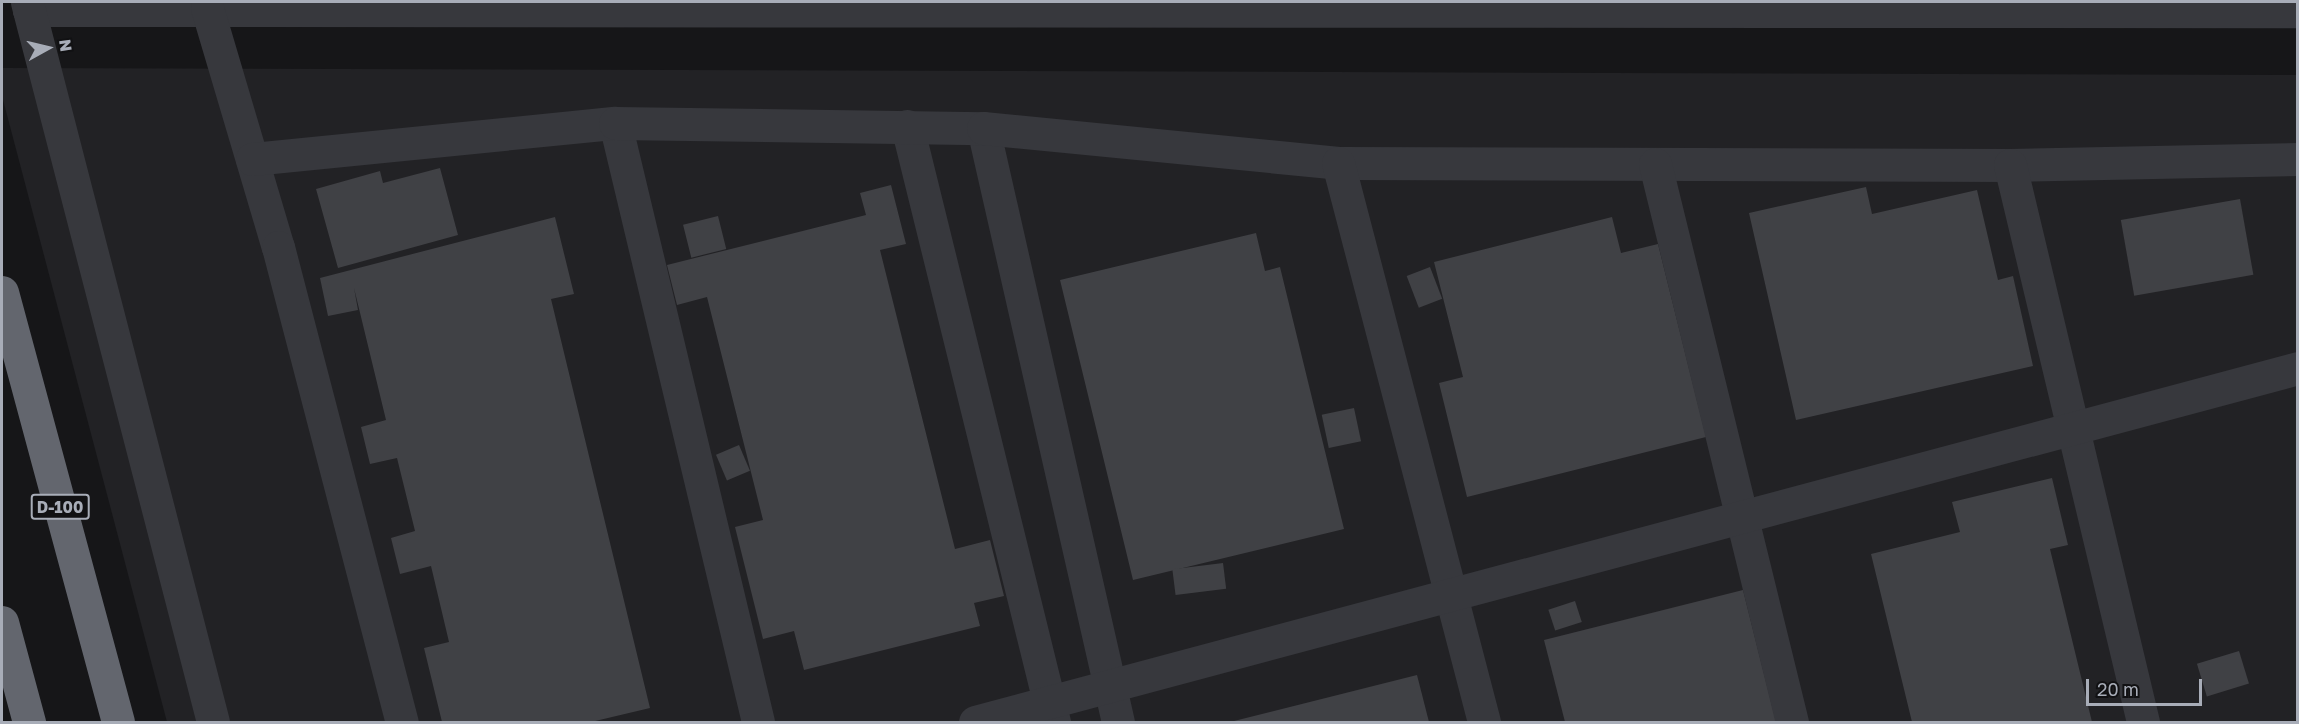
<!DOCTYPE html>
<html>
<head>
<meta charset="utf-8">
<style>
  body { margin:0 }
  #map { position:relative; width:2299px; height:724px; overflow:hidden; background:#161618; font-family:"Golos Text",sans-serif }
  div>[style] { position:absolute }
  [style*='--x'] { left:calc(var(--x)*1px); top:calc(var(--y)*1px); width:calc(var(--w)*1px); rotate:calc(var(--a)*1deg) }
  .built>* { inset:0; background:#222225 }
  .building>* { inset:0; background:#404145; transform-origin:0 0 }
  .street>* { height:33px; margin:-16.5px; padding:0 16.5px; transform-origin:16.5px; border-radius:16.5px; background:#37383d }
  .highway>* { height:33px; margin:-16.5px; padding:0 16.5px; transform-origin:16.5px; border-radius:16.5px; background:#63666e }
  span { translate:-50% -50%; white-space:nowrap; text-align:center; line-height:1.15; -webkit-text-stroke:5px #111113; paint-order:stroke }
  .shield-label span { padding:2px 4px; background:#111113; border:2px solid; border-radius:4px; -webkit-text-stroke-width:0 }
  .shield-label { font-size:16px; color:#a8adb8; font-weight:700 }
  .frame { position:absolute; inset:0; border:3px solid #a8adb8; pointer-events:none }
  .north { position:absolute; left:18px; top:18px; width:60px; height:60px; -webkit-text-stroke:4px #111113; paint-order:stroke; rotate:82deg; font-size:16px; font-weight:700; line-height:24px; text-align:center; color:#a8adb8 }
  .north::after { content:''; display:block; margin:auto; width:21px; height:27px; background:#a8adb8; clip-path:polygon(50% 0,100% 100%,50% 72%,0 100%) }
  .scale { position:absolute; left:2086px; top:679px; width:116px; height:27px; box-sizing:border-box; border:3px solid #a8adb8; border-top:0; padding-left:8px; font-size:18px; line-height:21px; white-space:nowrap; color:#a8adb8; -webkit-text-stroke:4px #111113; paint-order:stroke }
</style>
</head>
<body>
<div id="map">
  <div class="built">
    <div style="clip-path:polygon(2px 68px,2297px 75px,2297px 722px,167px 722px,2px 96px)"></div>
  </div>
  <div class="building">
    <div style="clip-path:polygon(440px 168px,458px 235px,338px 268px,316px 189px,380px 171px,383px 183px)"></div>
    <div style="clip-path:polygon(891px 185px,906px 244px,880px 250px,955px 549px,990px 540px,1004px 596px,974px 603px,980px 626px,804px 670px,794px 631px,763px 639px,735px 527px,763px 520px,707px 297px,677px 305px,667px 265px,866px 215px,860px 193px)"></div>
    <div style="clip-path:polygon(1866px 187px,1872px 214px,1977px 190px,1998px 280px,2013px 276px,2033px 366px,1796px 420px,1749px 213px)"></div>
    <div style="left:2240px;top:199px;width:77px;height:121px;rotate:80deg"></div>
    <div style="left:718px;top:216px;width:34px;height:36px;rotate:76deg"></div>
    <div style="clip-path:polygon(555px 217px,574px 294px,551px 299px,650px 708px,591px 722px,442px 722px,424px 648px,449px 642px,431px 566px,400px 574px,391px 538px,415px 531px,397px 458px,370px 464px,361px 427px,386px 420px,354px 288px,358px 310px,328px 316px,320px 278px)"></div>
    <div style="clip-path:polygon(1612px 217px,1621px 253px,1658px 244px,1706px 437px,1467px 497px,1439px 383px,1463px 377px,1434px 262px)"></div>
    <div style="clip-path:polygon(1256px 233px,1265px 271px,1280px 267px,1344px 529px,1133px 580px,1060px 280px)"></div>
    <div style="left:1430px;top:267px;width:34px;height:25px;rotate:69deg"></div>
    <div style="left:1354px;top:408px;width:34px;height:33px;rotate:78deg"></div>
    <div style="left:739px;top:445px;width:28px;height:25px;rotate:67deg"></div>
    <div style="clip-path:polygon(2052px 478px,2068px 545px,2050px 549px,2092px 722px,1912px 722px,1871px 554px,1960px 532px,1952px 502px)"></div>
    <div style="left:1223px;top:563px;width:26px;height:51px;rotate:83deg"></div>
    <div style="clip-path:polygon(1743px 590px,1776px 722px,1565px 722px,1544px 640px)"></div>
    <div style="left:1575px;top:601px;width:22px;height:28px;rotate:72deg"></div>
    <div style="left:2239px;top:651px;width:34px;height:44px;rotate:73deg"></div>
    <div style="clip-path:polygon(1417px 675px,1429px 722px,1230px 722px)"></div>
  </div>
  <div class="street">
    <div style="--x:27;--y:2;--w:8;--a:76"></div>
    <div style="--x:29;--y:10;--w:2269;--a:0.03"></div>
    <div style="--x:207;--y:8;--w:249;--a:73.5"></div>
    <div style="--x:278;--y:247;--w:491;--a:75.4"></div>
    <div style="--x:29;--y:10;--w:735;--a:75.51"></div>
    <div style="--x:615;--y:123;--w:616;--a:76.57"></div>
    <div style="--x:907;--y:126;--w:614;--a:76.14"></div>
    <div style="--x:983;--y:128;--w:609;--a:77.2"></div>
    <div style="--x:252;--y:159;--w:365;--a:-5.7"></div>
    <div style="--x:615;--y:123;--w:368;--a:0.8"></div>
    <div style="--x:983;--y:128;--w:357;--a:5.6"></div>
    <div style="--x:1338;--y:163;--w:672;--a:0.17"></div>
    <div style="--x:2010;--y:165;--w:288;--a:-1.2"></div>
    <div style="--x:1338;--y:163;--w:578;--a:75.36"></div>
    <div style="--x:1655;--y:164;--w:575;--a:76.21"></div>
    <div style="--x:2010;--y:165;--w:573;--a:76.57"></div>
    <div style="--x:975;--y:722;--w:1370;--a:-14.98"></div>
  </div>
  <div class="highway">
    <div style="--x:2;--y:292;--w:445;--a:74.9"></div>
    <div style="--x:2;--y:622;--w:104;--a:74.9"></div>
  </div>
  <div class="shield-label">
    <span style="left:60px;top:507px">D-100</span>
  </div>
  <div class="frame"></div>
  <div class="north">N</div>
  <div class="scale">20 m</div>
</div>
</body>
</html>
